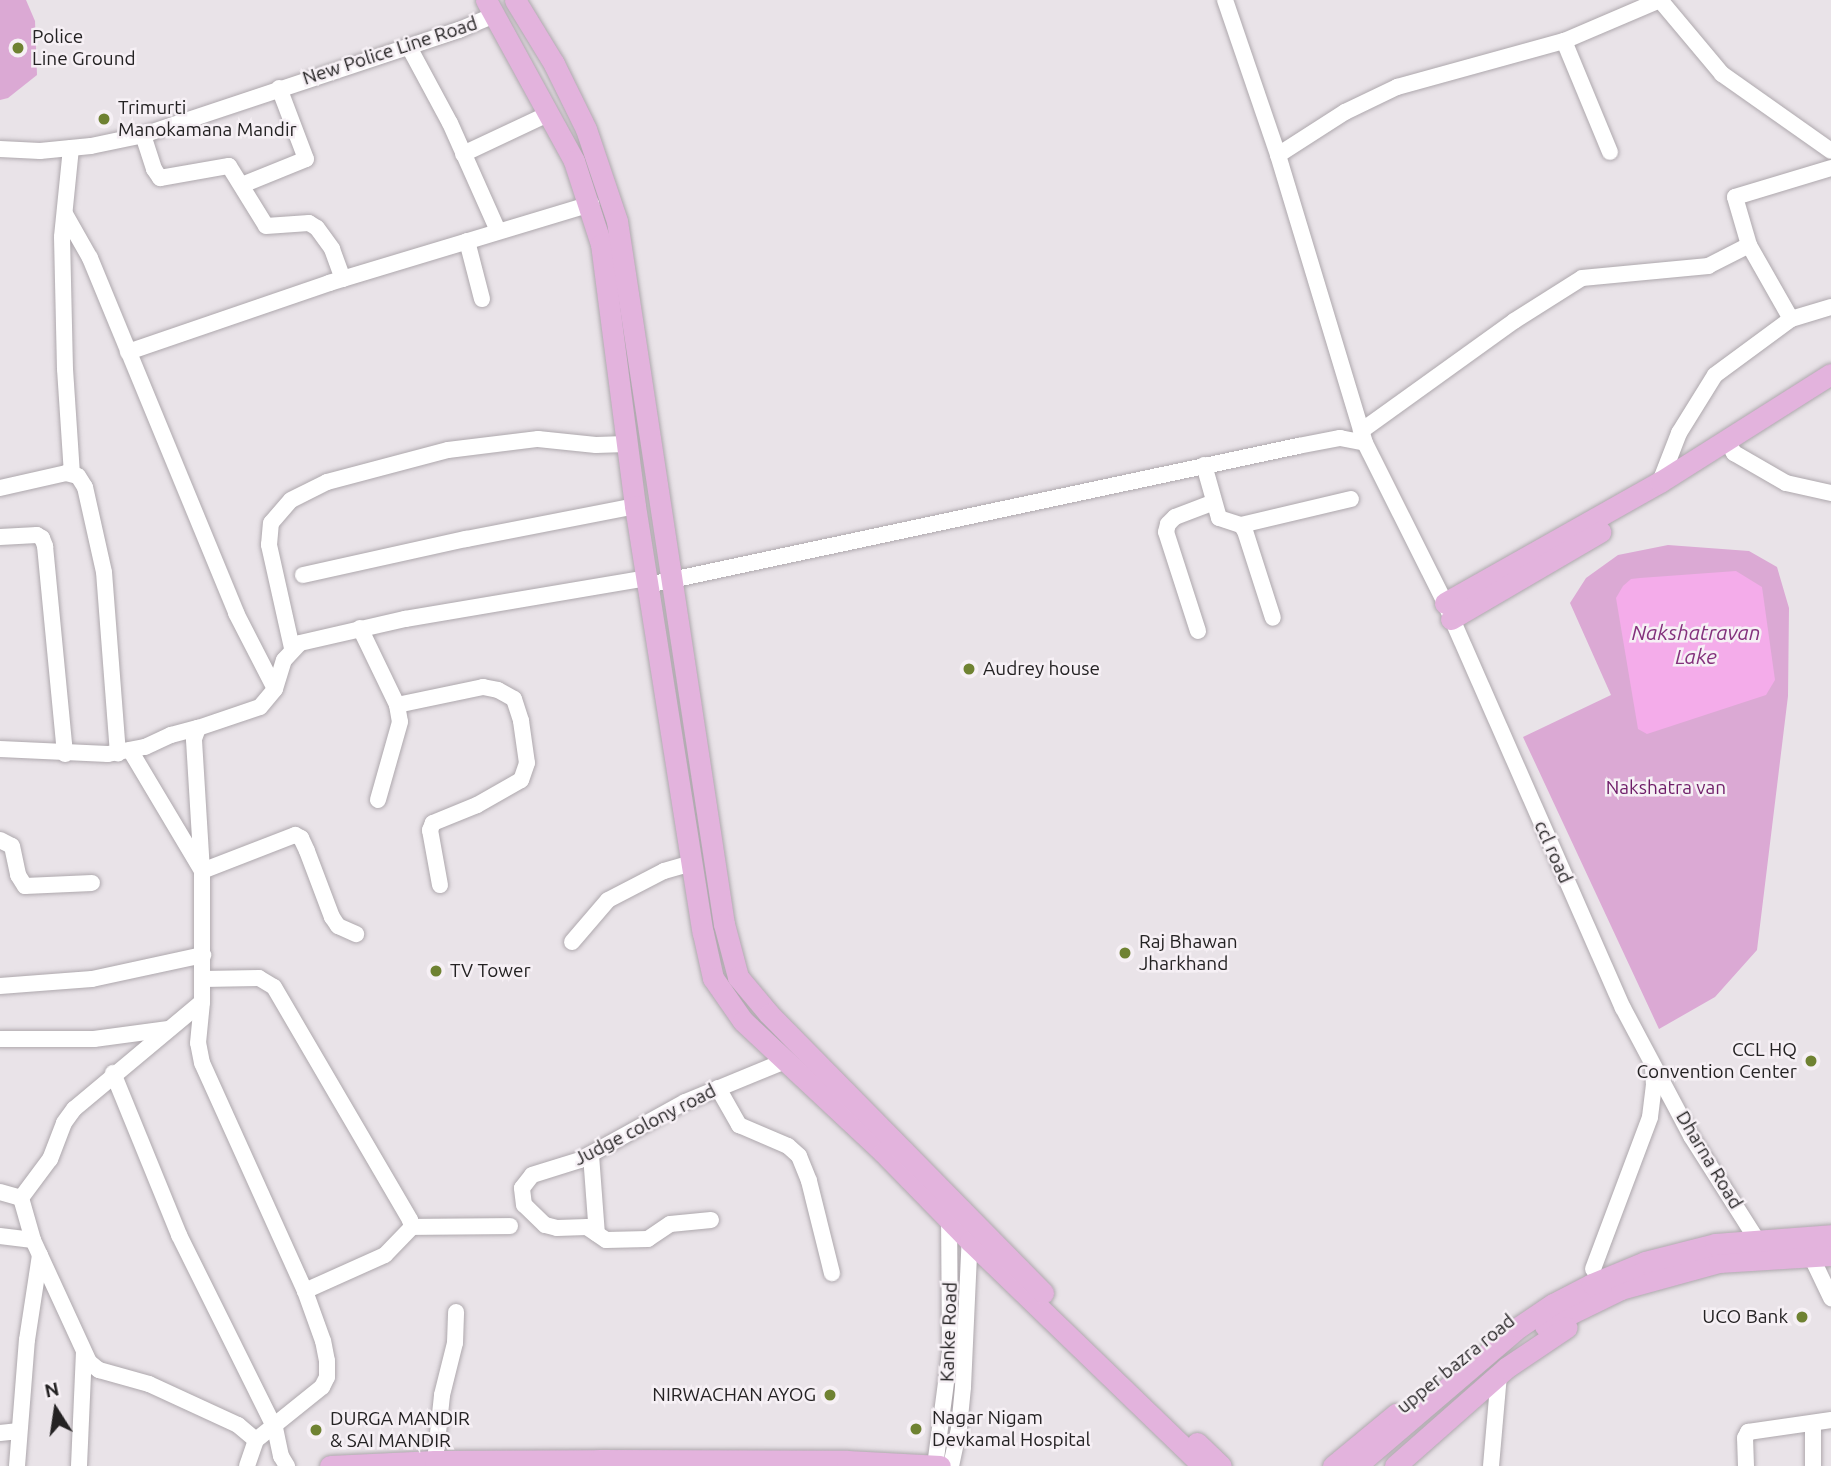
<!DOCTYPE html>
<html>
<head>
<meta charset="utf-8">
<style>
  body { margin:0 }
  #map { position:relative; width:1831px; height:1466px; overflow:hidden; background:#e9e3e8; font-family:Ubuntu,sans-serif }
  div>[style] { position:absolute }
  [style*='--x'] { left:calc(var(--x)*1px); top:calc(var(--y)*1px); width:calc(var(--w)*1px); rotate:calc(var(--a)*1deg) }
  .green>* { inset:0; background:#dba9d4 }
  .water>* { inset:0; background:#f4acea }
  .roads { filter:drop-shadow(0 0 2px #aea8ad) drop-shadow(0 0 2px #aea8ad) }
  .minor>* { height:16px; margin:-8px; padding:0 8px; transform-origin:8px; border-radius:8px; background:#fff }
  .major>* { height:21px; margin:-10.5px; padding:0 10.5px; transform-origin:10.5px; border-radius:10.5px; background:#e3b3dd }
  .dots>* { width:19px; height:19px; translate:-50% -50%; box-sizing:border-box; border:4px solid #f6f0f5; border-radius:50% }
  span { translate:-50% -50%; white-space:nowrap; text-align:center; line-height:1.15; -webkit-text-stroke:5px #f6f0f5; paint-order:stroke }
  .poi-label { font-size:19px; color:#242223 }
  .left { translate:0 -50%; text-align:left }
  .right { translate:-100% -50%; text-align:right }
  .street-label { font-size:19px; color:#242223 }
  .park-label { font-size:19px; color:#6e1c68 }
  .water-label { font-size:21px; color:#83317c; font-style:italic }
  .north { position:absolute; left:21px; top:1375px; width:70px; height:70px; -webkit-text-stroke:5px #f6f0f5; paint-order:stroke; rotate:348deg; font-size:19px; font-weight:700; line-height:28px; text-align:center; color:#242223 }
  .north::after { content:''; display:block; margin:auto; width:24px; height:32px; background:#242223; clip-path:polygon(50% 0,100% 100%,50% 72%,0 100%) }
</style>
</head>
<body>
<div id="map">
  <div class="green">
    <div style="clip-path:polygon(0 0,26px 0,35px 21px,37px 75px,8px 98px,0 100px)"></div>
    <div style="clip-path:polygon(1668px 545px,1749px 551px,1777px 567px,1789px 608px,1788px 696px,1757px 950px,1715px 997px,1659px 1029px,1523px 737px,1611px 695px,1570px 603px,1586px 578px,1618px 555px)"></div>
  </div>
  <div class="water">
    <div style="clip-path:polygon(1736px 571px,1762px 587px,1775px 680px,1766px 695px,1647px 734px,1638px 729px,1616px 598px,1623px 586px,1631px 579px,1640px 578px)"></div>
  </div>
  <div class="roads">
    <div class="minor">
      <div style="--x:1225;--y:0;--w:164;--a:71.1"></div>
      <div style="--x:1278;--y:155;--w:301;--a:73.2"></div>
      <div style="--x:1365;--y:443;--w:179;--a:63.4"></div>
      <div style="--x:1445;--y:603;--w:442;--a:66.3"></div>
      <div style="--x:1623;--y:1008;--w:145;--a:62"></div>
      <div style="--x:1691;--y:1136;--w:133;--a:57.6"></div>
      <div style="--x:1564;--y:41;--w:120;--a:67.5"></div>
      <div style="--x:409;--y:47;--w:86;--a:61.7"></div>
      <div style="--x:450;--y:123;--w:118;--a:66"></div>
      <div style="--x:143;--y:135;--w:36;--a:72"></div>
      <div style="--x:154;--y:169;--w:11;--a:56"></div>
      <div style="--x:160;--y:178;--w:70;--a:-9.9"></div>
      <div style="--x:229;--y:166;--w:70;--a:58.3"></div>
      <div style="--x:266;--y:226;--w:43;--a:-4"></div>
      <div style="--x:309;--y:223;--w:9;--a:32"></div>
      <div style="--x:317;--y:228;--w:26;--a:54"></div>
      <div style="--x:332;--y:249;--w:32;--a:70"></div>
      <div style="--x:71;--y:148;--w:89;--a:95.8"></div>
      <div style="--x:62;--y:237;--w:132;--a:88.7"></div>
      <div style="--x:65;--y:369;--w:105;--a:86.2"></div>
      <div style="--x:0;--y:149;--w:40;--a:2.9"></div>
      <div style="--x:40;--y:151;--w:51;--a:-5.6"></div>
      <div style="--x:91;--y:146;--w:53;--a:-11.9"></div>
      <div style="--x:143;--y:135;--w:333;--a:-18.4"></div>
      <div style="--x:459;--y:30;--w:39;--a:-23"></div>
      <div style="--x:463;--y:154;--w:96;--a:-25.2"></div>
      <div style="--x:1278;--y:155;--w:80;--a:-32.7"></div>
      <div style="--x:1345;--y:112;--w:58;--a:-25.7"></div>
      <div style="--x:1397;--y:87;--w:173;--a:-15.4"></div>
      <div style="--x:1564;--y:41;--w:104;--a:-23.1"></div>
      <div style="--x:1660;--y:0;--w:97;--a:50"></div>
      <div style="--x:1722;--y:74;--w:133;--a:35.2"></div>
      <div style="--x:242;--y:185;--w:69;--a:-22.1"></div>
      <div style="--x:306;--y:159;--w:76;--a:-110.8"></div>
      <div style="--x:65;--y:214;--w:51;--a:60.4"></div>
      <div style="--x:90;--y:258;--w:384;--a:67.6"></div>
      <div style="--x:236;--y:613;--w:85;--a:62.8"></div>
      <div style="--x:467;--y:241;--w:60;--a:75.5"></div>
      <div style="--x:1791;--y:319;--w:85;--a:-119.6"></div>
      <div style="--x:1749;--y:245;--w:50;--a:-106.3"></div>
      <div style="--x:1735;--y:197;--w:100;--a:-16.8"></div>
      <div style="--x:128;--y:352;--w:213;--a:-18.9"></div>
      <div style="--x:329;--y:283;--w:274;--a:-16.8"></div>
      <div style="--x:1361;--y:431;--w:188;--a:-35.7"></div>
      <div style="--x:1514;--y:321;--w:80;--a:-32.3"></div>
      <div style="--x:1582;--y:278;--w:127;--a:-5.4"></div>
      <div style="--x:1708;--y:266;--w:46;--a:-27.1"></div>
      <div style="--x:1727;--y:440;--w:15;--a:62"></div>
      <div style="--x:1734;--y:453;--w:60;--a:30"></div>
      <div style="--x:1786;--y:483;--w:46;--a:12.5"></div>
      <div style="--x:1204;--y:465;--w:55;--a:74.2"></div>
      <div style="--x:1219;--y:518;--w:23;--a:18"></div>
      <div style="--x:1241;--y:525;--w:7;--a:56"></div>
      <div style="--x:1245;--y:531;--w:91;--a:72.2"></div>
      <div style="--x:1660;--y:482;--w:53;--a:-68.8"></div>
      <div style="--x:1679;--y:433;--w:68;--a:-58.2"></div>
      <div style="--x:1715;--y:375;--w:94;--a:-36.4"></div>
      <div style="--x:1791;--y:319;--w:42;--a:-16.7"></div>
      <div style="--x:0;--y:488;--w:68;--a:-12.8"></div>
      <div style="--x:66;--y:473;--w:12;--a:14"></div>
      <div style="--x:78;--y:476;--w:13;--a:58"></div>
      <div style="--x:85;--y:487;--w:87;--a:77.4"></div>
      <div style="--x:104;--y:572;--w:182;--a:85.6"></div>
      <div style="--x:1241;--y:525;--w:113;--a:-13.3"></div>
      <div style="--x:0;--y:537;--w:37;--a:-3"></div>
      <div style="--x:37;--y:535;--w:6;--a:31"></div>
      <div style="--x:42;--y:538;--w:9;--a:69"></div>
      <div style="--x:45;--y:546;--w:209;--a:84.5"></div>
      <div style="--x:303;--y:575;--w:167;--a:-12.5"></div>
      <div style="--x:466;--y:539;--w:172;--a:-11"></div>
      <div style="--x:648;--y:585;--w:665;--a:-12.07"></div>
      <div style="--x:1298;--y:446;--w:43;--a:-10.8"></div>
      <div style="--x:1340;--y:438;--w:25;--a:11"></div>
      <div style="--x:360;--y:628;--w:85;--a:64.3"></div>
      <div style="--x:397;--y:705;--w:17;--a:80"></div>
      <div style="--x:400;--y:722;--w:81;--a:105.8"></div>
      <div style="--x:1198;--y:631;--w:104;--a:-107.9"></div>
      <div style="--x:1166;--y:532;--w:8;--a:-76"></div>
      <div style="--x:1168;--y:524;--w:10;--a:-45"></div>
      <div style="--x:1175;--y:517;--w:40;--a:-21"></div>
      <div style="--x:292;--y:648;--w:106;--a:-102.6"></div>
      <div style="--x:269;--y:545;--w:22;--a:-85"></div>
      <div style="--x:271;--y:523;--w:30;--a:-49"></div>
      <div style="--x:291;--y:500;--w:40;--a:-26.6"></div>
      <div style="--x:327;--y:482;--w:125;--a:-14.8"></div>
      <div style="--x:448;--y:450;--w:91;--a:-7"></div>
      <div style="--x:538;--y:439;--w:58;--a:5.9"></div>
      <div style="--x:596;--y:445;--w:30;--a:-2"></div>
      <div style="--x:397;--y:705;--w:88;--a:-11.8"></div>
      <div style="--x:483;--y:687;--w:15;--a:11"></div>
      <div style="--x:498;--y:690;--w:18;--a:29"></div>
      <div style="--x:514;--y:699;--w:23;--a:72"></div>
      <div style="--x:521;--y:721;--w:42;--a:81.9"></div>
      <div style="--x:527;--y:763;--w:18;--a:109"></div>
      <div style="--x:521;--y:780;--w:51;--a:150.4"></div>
      <div style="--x:477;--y:805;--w:48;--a:157.8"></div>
      <div style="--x:433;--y:823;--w:8;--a:113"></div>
      <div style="--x:430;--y:830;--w:56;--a:79.7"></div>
      <div style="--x:0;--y:749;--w:108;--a:2.7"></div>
      <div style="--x:108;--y:754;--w:38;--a:-11"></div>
      <div style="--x:145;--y:747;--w:29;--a:-25"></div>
      <div style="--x:171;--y:735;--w:28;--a:-15"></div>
      <div style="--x:130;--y:750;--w:141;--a:59.2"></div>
      <div style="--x:202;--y:871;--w:100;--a:-21.2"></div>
      <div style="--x:295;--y:835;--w:7;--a:27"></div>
      <div style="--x:301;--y:838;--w:14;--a:65"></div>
      <div style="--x:307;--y:851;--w:71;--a:69.3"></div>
      <div style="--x:332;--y:917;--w:11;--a:56"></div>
      <div style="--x:338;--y:926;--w:20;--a:24"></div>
      <div style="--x:0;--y:840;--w:13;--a:27"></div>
      <div style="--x:12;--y:846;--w:30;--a:78"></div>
      <div style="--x:18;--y:875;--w:13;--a:58"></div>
      <div style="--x:25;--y:886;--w:67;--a:-2.6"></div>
      <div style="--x:572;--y:942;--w:55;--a:-49.4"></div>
      <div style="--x:608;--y:900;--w:63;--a:-27.4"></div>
      <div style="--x:664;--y:871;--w:29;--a:-16"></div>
      <div style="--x:203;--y:979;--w:56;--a:-1"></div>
      <div style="--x:259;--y:978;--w:17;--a:31"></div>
      <div style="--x:274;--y:987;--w:270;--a:59.7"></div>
      <div style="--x:410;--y:1220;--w:7;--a:74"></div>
      <div style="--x:412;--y:1227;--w:39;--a:134"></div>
      <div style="--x:385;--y:1255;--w:88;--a:155.8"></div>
      <div style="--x:0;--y:986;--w:92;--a:-4.4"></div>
      <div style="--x:92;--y:979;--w:114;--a:-12.2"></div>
      <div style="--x:202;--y:1002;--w:167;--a:140.1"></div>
      <div style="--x:74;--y:1109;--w:17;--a:126"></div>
      <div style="--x:64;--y:1123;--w:39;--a:111"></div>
      <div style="--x:50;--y:1159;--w:49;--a:126.6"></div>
      <div style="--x:21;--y:1198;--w:44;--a:74.1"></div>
      <div style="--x:33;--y:1240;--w:134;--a:65.3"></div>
      <div style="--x:89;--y:1362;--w:13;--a:39"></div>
      <div style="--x:99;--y:1370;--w:52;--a:15.6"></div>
      <div style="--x:149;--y:1384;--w:98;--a:24.7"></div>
      <div style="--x:238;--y:1425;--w:23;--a:40"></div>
      <div style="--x:0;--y:1039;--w:94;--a:0"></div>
      <div style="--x:94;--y:1039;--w:75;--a:-7.7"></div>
      <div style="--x:113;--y:1073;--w:175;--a:67.8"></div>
      <div style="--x:179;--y:1235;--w:216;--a:63.6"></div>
      <div style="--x:275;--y:1428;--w:29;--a:78"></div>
      <div style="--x:281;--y:1456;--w:12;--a:59"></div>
      <div style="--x:718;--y:1088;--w:43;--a:60.4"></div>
      <div style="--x:739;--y:1125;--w:53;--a:23.2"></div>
      <div style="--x:788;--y:1146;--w:15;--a:42"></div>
      <div style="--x:799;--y:1156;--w:27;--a:68"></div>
      <div style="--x:809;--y:1181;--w:95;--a:76"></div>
      <div style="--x:591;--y:1155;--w:79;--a:85.7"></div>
      <div style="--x:0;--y:1192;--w:22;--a:16"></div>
      <div style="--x:711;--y:1220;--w:41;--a:174.4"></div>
      <div style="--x:670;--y:1224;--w:27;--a:146"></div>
      <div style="--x:648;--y:1239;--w:42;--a:178.6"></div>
      <div style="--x:606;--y:1240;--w:23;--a:-146"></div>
      <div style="--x:587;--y:1227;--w:30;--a:178"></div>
      <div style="--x:557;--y:1228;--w:12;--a:-166"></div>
      <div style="--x:545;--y:1225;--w:29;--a:-136"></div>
      <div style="--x:524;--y:1205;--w:17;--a:-97"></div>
      <div style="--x:522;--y:1188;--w:16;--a:-52"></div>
      <div style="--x:532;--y:1175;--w:50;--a:-17.4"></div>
      <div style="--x:580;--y:1160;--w:120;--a:-28.9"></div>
      <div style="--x:685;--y:1102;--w:108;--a:-22.3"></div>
      <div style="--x:412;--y:1227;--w:98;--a:-0.6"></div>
      <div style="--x:0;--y:1236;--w:33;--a:7"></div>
      <div style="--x:1811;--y:1256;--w:47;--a:64.5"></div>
      <div style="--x:1593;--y:1269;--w:162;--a:-69.4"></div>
      <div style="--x:1650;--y:1117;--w:31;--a:-83"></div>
      <div style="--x:1654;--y:1086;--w:17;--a:-93"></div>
      <div style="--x:1813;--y:1423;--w:43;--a:90"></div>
      <div style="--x:0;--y:1433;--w:19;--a:-6"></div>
      <div style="--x:435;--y:1461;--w:66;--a:-83.9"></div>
      <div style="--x:442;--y:1395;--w:54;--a:-76"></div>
      <div style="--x:455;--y:1343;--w:31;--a:-88"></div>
      <div style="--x:17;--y:1466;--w:126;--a:-85.5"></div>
      <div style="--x:27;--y:1340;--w:86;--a:-81.3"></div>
      <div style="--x:79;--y:1466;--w:114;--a:-87.5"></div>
      <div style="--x:247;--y:1466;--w:28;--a:-71"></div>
      <div style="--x:256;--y:1440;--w:85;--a:-38.8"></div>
      <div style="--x:322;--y:1387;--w:11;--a:-63"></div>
      <div style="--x:327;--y:1377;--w:16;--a:-90"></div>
      <div style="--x:327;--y:1361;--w:20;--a:-101"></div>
      <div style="--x:323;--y:1341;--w:53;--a:-109.8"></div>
      <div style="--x:305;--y:1291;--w:250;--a:-114.3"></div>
      <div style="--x:202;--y:1063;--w:20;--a:-101"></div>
      <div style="--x:198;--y:1043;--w:41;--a:-84.4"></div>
      <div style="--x:202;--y:1002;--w:131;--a:-90"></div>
      <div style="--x:202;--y:871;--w:132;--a:-93.5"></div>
      <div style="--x:194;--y:739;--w:12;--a:-70"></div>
      <div style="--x:198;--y:728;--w:65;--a:-18.7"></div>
      <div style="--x:260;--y:707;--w:23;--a:-50"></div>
      <div style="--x:275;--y:689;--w:30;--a:-73"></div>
      <div style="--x:284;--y:660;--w:23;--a:-47"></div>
      <div style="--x:300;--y:643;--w:108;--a:-12.9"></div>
      <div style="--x:405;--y:619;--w:245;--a:-9.6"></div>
      <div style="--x:935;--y:1466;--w:115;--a:-82.5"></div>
      <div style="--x:950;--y:1352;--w:138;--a:-90.4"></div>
      <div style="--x:951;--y:1466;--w:39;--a:-78"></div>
      <div style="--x:959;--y:1428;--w:41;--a:-84.4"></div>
      <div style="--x:963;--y:1387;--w:154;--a:-87.4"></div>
      <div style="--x:1491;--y:1466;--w:91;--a:-85"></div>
      <div style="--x:1746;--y:1466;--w:28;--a:-92"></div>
      <div style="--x:1745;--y:1438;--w:7;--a:-63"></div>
      <div style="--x:1748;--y:1432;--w:84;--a:-8.2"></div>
    </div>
    <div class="major">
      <div style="--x:486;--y:0;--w:183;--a:61.3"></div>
      <div style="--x:574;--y:161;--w:87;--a:72"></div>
      <div style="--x:601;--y:244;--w:264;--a:82.6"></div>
      <div style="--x:635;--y:506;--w:432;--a:81"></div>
      <div style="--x:703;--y:933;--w:46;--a:77.5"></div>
      <div style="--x:713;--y:978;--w:52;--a:55.1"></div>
      <div style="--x:743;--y:1021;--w:192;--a:43.1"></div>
      <div style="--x:883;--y:1152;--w:124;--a:45.7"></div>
      <div style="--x:970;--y:1241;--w:324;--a:44"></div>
      <div style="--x:515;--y:0;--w:75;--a:58.6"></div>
      <div style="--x:554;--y:64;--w:72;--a:63.8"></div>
      <div style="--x:586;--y:129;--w:97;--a:71.4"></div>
      <div style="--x:617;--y:221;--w:711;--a:81.35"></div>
      <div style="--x:724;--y:924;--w:55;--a:75.2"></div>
      <div style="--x:738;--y:977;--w:48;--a:50"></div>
      <div style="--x:769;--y:1014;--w:391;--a:45.5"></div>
      <div style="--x:1445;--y:603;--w:247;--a:-29.4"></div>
      <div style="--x:1660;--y:482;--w:202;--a:-32.3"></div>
      <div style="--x:1451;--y:619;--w:173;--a:-30.3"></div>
      <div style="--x:1545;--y:1326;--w:85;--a:-26"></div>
      <div style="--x:1621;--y:1289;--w:102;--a:-15.4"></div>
      <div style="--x:1719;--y:1262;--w:112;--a:-3.6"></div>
      <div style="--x:1197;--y:1443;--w:33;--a:44"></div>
      <div style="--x:330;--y:1466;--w:105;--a:-2.7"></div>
      <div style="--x:435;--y:1461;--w:164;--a:-0.3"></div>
      <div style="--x:599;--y:1460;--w:248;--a:0.2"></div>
      <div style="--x:847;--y:1461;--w:93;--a:3.1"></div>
      <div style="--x:1333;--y:1466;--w:82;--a:-39.5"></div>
      <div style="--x:1356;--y:1466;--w:214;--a:-40.5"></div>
      <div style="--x:1519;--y:1327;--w:41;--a:-34.1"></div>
      <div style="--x:1553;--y:1304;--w:44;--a:-27.1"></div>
      <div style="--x:1592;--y:1284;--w:57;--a:-22.5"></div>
      <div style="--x:1645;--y:1262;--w:72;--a:-14.4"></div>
      <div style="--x:1715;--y:1244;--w:116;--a:-4.4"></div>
      <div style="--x:1395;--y:1466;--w:148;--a:-41.4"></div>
      <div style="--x:1506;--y:1368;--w:73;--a:-33.9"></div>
    </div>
  </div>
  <div class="dots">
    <div style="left:18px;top:48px;background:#6f8232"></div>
    <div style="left:104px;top:119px;background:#6f8232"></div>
    <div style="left:969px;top:669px;background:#6f8232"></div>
    <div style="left:1125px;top:953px;background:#6f8232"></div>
    <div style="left:436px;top:971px;background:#6f8232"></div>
    <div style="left:1811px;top:1061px;background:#6f8232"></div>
    <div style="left:1802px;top:1317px;background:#6f8232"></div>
    <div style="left:830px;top:1395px;background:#6f8232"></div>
    <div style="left:916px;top:1429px;background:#6f8232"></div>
    <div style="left:316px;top:1430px;background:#6f8232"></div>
  </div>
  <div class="poi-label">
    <span class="left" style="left:32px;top:48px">Police<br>Line Ground</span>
    <span class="left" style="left:118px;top:119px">Trimurti<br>Manokamana Mandir</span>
    <span class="left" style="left:983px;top:669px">Audrey house</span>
    <span class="left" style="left:1139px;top:953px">Raj Bhawan<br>Jharkhand</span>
    <span class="left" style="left:450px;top:971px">TV Tower</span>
    <span class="right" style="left:1797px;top:1061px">CCL HQ<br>Convention Center</span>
    <span class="right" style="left:1788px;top:1317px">UCO Bank</span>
    <span class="right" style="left:816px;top:1395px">NIRWACHAN AYOG</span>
    <span class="left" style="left:932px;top:1429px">Nagar Nigam<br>Devkamal Hospital</span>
    <span class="left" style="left:330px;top:1430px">DURGA MANDIR<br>&amp; SAI MANDIR</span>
  </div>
  <div class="street-label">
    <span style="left:390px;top:51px;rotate:-18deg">New Police Line Road</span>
    <span style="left:1553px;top:852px;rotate:66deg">ccl road</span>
    <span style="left:645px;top:1125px;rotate:-27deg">Judge colony road</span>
    <span style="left:1709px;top:1160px;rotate:59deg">Dharna Road</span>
    <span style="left:949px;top:1332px;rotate:-88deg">Kanke Road</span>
    <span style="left:1456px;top:1364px;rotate:-39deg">upper bazra road</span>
  </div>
  <div class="park-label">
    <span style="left:1666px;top:788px">Nakshatra van</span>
  </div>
  <div class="water-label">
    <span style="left:1696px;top:644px">Nakshatravan<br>Lake</span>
  </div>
  <div class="north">N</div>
</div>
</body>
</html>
